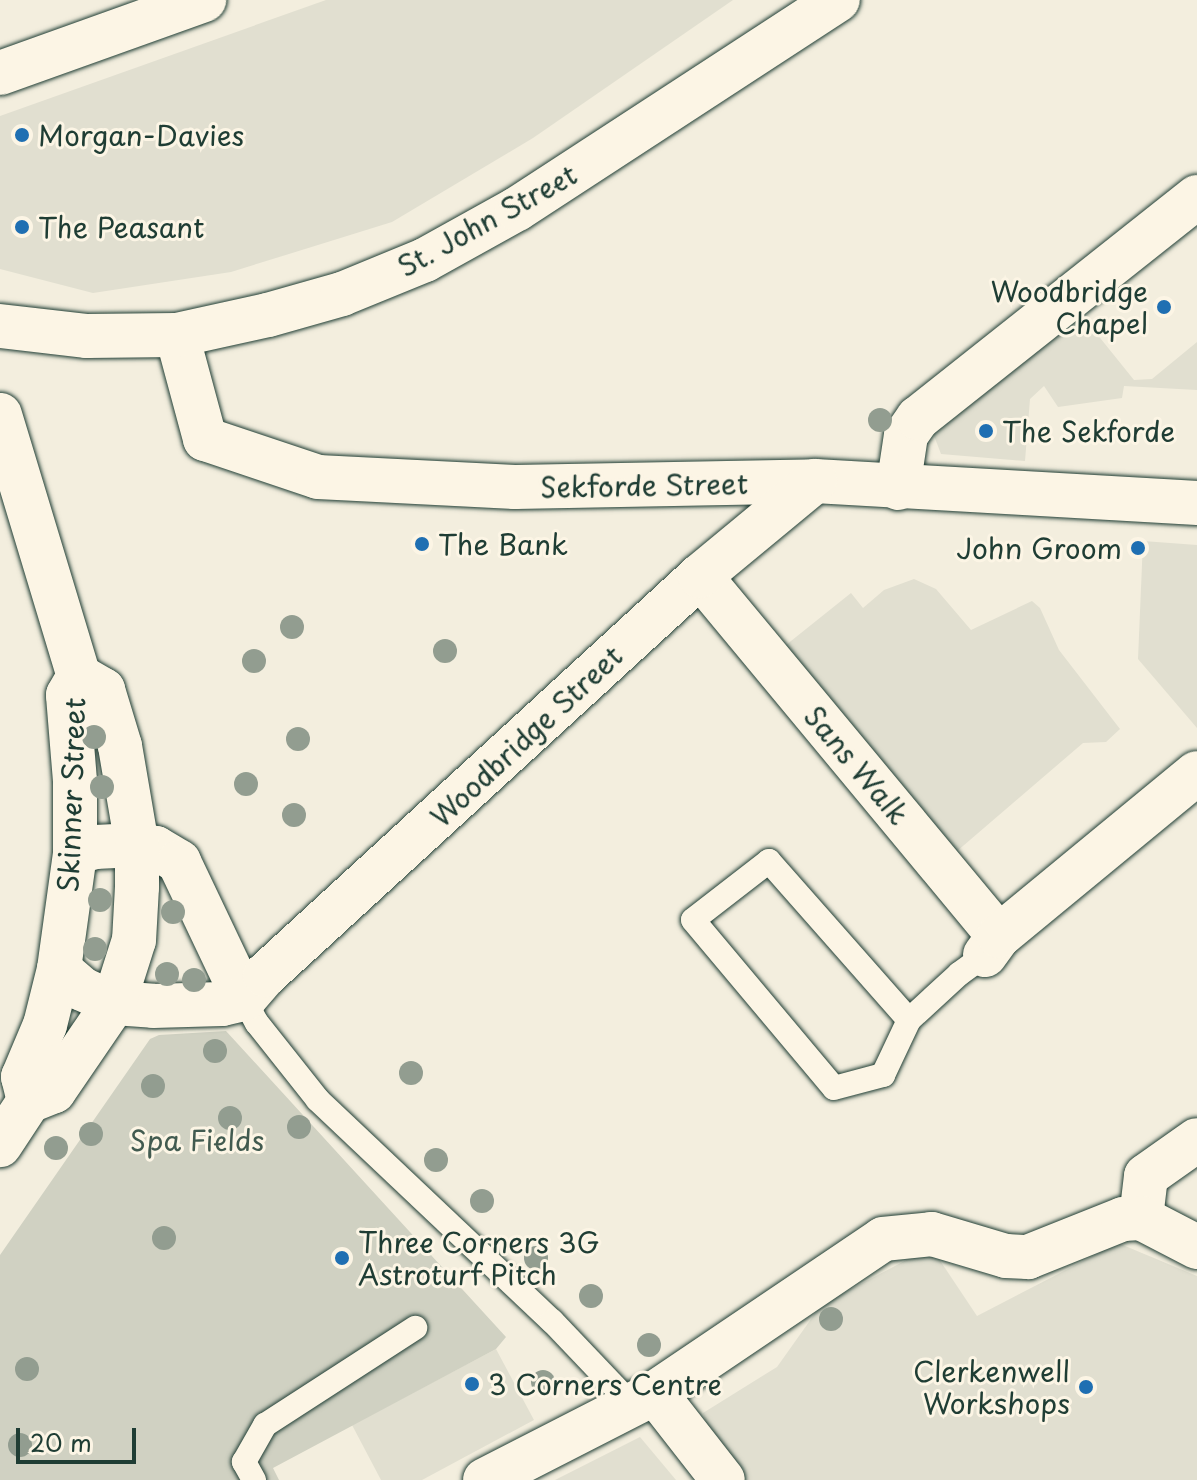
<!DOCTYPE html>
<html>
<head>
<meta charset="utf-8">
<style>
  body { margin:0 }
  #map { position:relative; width:1197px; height:1480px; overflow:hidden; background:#f3eede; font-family:"Playpen Sans",sans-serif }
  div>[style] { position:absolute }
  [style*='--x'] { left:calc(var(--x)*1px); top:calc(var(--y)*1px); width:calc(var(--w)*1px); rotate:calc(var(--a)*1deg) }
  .built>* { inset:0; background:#e1dfd0 }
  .green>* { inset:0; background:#d0d1c2 }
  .roads { filter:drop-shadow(0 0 2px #1f3d34) drop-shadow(0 0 2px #1f3d34) }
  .lane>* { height:24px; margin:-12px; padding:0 12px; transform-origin:12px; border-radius:12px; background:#fcf5e5 }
  .street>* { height:44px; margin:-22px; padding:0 22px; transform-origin:22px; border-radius:22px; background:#fcf5e5 }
  .secondary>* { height:44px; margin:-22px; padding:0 22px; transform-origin:22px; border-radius:22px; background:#fcf5e5 }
  .trees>* { width:24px; height:24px; margin:-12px; border-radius:50%; background:#929d90 }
  .dots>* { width:22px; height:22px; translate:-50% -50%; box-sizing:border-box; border:4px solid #fcf5e5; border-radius:50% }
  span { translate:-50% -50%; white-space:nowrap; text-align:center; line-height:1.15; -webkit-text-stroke:6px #fcf5e5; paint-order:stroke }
  .poi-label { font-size:28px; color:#1f3d34 }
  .left { translate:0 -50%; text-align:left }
  .right { translate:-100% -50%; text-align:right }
  .street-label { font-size:28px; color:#1f3d34 }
  .park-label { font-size:28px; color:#425b50 }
  .scale { position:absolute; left:16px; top:1428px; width:120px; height:36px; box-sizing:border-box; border:4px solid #1f3d34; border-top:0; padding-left:10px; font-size:24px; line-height:28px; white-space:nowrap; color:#1f3d34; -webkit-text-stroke:6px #fcf5e5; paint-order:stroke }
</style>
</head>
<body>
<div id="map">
  <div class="built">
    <div style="clip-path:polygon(326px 0,733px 0,533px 138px,392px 222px,231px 272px,93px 293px,0 269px,0 116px)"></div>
    <div style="clip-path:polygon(1080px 313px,1134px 380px,1152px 379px,1197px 342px,1197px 390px,1124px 386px,1122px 398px,1058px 407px,1044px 386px,1030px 399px,1025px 461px,941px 454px,933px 433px)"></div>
    <div style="clip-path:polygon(1143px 541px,1197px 545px,1197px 728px,1138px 659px)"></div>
    <div style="clip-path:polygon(914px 579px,936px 589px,971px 630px,1032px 601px,1040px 608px,1059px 650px,1120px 729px,1106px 742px,1083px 743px,956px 852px,781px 649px,851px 593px,863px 608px,884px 590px)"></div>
    <div style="clip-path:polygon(1118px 1243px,1197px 1276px,1197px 1480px,746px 1480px,709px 1432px,703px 1413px,777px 1367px,821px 1305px,931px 1247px,977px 1316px)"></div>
    <div style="clip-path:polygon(496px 1349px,534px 1420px,422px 1480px,381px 1480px,352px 1425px)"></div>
    <div style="clip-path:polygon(640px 1437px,676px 1480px,555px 1480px)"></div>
  </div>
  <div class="green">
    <div style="clip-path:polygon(226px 1031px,506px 1337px,496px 1349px,273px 1468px,279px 1480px,0 1480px,0 1255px,150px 1039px,159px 1035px)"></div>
  </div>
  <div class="roads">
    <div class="lane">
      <div style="--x:244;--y:999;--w:27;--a:62"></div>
      <div style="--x:257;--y:1023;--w:98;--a:51.6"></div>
      <div style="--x:318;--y:1100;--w:322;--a:43.4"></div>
      <div style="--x:552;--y:1321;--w:113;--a:46.4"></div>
      <div style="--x:909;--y:1020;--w:212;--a:-131.4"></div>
      <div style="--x:769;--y:861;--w:96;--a:142.2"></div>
      <div style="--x:693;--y:920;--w:219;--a:50"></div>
      <div style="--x:834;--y:1088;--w:51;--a:-14.9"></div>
      <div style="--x:883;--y:1075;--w:61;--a:-64.7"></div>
      <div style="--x:909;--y:1020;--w:68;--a:-42.6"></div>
      <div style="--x:959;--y:974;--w:32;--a:-36"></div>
      <div style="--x:254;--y:1480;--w:21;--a:-119"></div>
      <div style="--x:244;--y:1462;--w:43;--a:-60.4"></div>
      <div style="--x:265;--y:1425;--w:179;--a:-32.9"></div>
    </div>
    <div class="street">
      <div style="--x:0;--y:73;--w:217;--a:-19.7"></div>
      <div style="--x:177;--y:335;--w:108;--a:74.9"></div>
      <div style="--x:205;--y:439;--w:119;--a:18.6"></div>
      <div style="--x:318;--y:477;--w:197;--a:2.9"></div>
      <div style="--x:515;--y:487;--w:300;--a:-1.1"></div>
      <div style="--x:815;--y:481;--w:383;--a:3.3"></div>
      <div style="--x:898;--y:488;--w:54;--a:-81.4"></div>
      <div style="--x:906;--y:435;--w:21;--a:-55"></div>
      <div style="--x:918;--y:418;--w:356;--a:-38.4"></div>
      <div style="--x:700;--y:576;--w:468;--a:50.3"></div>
      <div style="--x:75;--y:853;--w:21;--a:-17"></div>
      <div style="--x:95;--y:847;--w:42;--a:-2.7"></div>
      <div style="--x:137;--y:845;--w:19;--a:9"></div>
      <div style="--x:156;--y:848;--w:27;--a:31"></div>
      <div style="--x:179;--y:862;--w:152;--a:64.6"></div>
      <div style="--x:985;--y:955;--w:24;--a:-54"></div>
      <div style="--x:999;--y:936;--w:256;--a:-39.5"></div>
      <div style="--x:59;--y:969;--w:30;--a:41"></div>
      <div style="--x:82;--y:989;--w:35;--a:24"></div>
      <div style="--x:114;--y:1003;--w:39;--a:4"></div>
      <div style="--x:153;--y:1006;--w:69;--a:-1.7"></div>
      <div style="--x:222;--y:1004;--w:23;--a:-13"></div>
      <div style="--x:244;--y:999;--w:32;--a:-49"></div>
      <div style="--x:265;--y:975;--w:590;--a:-42.53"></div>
      <div style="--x:700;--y:576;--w:149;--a:-39.6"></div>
      <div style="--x:1141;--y:1218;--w:42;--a:-83.2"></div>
      <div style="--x:1146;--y:1176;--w:62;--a:-35.2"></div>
      <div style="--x:655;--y:1393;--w:110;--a:52"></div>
      <div style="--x:485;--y:1480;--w:191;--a:-27.1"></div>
      <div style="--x:655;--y:1393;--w:275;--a:-34"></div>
      <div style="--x:883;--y:1239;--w:49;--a:-5.8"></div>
      <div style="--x:932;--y:1234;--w:77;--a:16.6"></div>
      <div style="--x:1006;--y:1256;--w:22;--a:3"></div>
      <div style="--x:1028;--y:1257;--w:102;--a:-21.8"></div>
      <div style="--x:1123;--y:1219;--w:18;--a:-3"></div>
      <div style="--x:1141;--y:1218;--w:63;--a:27.4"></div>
    </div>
    <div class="secondary">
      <div style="--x:0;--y:326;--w:88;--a:6.6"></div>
      <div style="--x:87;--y:336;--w:90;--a:-0.6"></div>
      <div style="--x:177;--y:335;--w:93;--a:-12.4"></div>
      <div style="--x:268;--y:315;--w:77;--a:-15.8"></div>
      <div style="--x:342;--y:294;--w:90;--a:-22.3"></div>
      <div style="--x:425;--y:260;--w:105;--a:-29"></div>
      <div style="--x:517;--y:209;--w:383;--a:-33.1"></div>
      <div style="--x:0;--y:415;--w:273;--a:73.2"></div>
      <div style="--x:79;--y:676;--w:28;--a:30"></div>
      <div style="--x:103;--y:690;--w:59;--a:73.1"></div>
      <div style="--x:120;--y:746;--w:100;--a:80.3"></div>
      <div style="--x:137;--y:845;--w:42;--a:90"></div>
      <div style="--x:137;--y:887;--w:53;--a:93.2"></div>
      <div style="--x:134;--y:940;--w:66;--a:107.6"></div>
      <div style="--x:114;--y:1003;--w:107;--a:124.3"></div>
      <div style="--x:54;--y:1091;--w:27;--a:158"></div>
      <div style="--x:29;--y:1101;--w:53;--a:123.4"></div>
      <div style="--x:29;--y:1101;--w:25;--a:-104"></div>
      <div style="--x:23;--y:1077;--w:56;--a:-67.1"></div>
      <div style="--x:45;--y:1025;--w:58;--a:-76"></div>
      <div style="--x:59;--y:969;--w:117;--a:-82.1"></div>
      <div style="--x:75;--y:853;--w:72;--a:-90"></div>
      <div style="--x:75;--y:781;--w:86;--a:-94.7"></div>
      <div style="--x:68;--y:695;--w:22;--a:-60"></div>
    </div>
  </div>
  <div class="trees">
    <div style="left:880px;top:420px"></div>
    <div style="left:292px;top:627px"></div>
    <div style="left:445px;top:651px"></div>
    <div style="left:254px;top:661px"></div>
    <div style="left:94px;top:737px"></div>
    <div style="left:298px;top:739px"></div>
    <div style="left:246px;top:784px"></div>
    <div style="left:102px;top:787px"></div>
    <div style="left:294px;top:815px"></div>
    <div style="left:100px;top:900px"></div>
    <div style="left:173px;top:912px"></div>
    <div style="left:95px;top:949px"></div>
    <div style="left:167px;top:974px"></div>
    <div style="left:194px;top:980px"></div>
    <div style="left:215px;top:1051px"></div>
    <div style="left:411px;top:1073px"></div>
    <div style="left:153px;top:1086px"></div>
    <div style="left:230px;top:1118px"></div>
    <div style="left:299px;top:1127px"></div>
    <div style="left:91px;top:1134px"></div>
    <div style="left:56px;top:1148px"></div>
    <div style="left:436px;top:1160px"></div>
    <div style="left:482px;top:1201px"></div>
    <div style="left:164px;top:1238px"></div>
    <div style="left:536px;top:1258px"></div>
    <div style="left:591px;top:1296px"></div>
    <div style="left:831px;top:1319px"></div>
    <div style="left:649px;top:1345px"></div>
    <div style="left:27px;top:1369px"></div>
    <div style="left:543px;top:1382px"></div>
    <div style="left:20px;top:1445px"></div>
  </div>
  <div class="dots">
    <div style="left:22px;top:135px;background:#1f6fb2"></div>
    <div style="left:22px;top:227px;background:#1f6fb2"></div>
    <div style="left:1164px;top:307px;background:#1f6fb2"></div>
    <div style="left:986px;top:431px;background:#1f6fb2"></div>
    <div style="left:422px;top:544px;background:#1f6fb2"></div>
    <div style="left:1138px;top:548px;background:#1f6fb2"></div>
    <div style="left:342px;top:1258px;background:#1f6fb2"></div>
    <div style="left:472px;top:1384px;background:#1f6fb2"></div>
    <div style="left:1086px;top:1387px;background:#1f6fb2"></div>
  </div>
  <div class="poi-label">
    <span class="left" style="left:38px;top:135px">Morgan-Davies</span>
    <span class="left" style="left:38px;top:227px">The Peasant</span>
    <span class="right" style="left:1148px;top:307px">Woodbridge<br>Chapel</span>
    <span class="left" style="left:1002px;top:431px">The Sekforde</span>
    <span class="left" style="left:438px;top:544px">The Bank</span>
    <span class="right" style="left:1122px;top:548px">John Groom</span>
    <span class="left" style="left:358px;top:1258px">Three Corners 3G<br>Astroturf Pitch</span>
    <span class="right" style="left:1070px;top:1387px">Clerkenwell<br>Workshops</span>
    <span class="left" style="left:488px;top:1384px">3 Corners Centre</span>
  </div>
  <div class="street-label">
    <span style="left:487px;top:220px;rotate:-29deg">St. John Street</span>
    <span style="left:644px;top:485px;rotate:-1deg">Sekforde Street</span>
    <span style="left:526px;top:736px;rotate:-43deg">Woodbridge Street</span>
    <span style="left:857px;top:765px;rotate:50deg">Sans Walk</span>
    <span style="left:71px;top:795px;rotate:-88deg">Skinner Street</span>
  </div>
  <div class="park-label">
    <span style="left:197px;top:1140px">Spa Fields</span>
  </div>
  <div class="scale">20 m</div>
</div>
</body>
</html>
